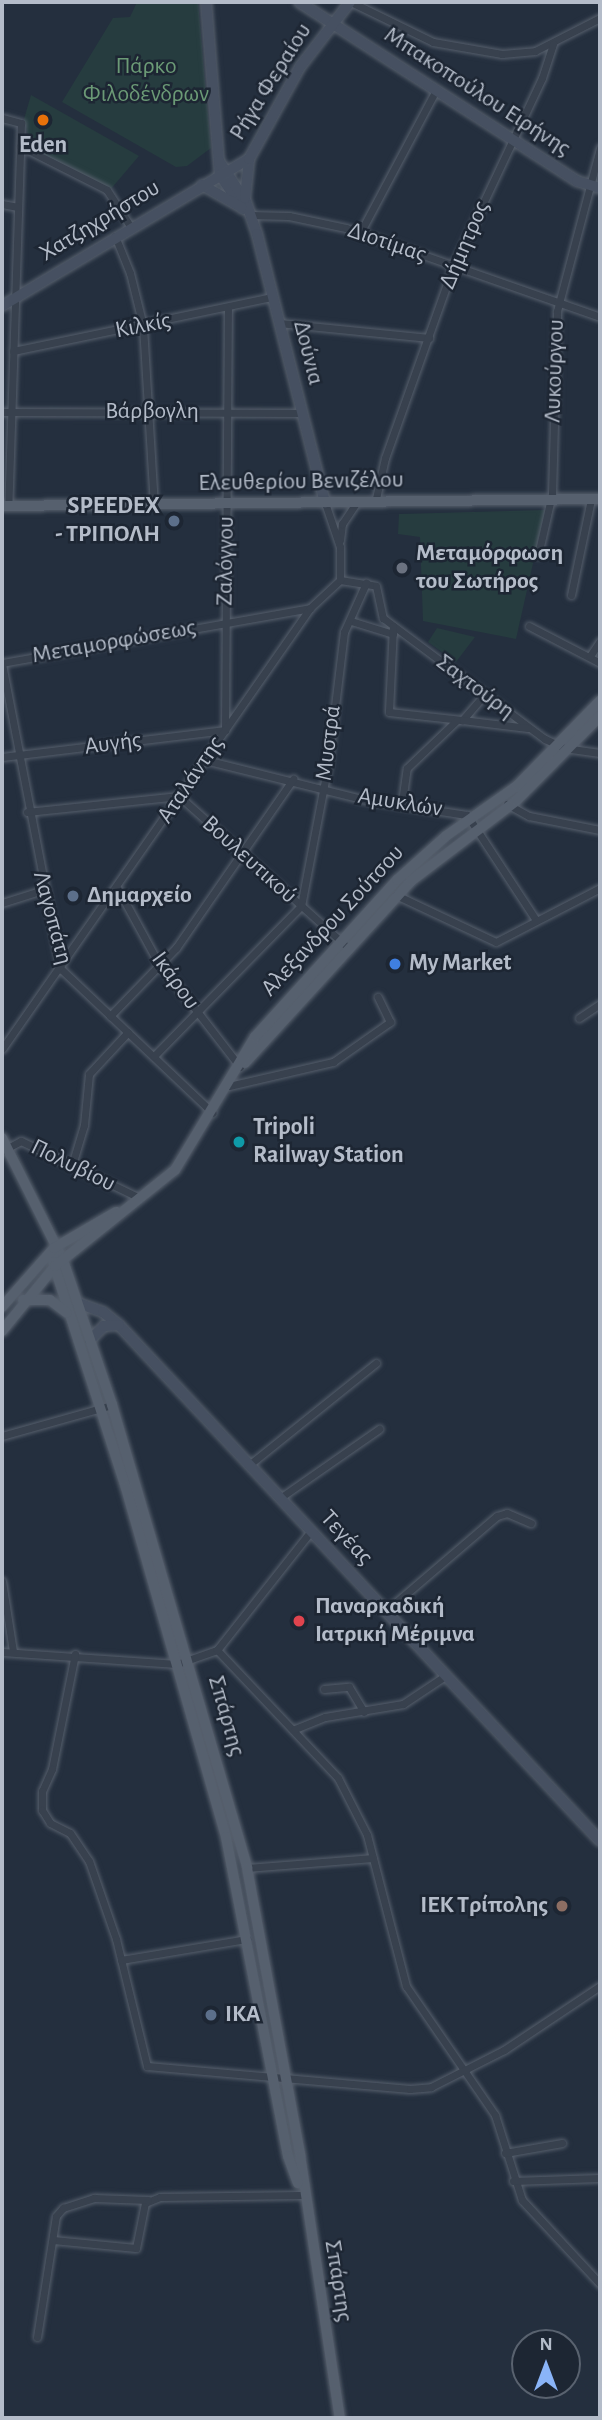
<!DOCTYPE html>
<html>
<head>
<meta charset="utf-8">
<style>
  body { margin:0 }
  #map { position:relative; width:602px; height:2420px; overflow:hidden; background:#242f3e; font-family:"Alegreya Sans",sans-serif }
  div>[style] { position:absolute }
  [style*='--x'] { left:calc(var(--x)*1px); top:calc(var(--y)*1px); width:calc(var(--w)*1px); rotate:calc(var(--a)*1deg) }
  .green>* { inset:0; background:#263c3f }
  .roads { filter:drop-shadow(0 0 2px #565f6c) drop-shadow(0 0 2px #565f6c) }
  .street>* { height:7px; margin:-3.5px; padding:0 3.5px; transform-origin:3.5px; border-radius:3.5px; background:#38414e }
  .secondary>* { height:10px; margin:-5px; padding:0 5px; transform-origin:5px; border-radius:5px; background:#465061 }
  .primary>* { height:10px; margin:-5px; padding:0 5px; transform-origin:5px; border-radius:5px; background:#56606e }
  .dots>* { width:19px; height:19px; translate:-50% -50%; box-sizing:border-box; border:4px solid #1d2633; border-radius:50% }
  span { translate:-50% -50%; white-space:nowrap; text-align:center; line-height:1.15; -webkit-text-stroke:5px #1d2633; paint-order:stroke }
  .park-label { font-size:24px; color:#6b9a76 }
  .street-label { font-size:24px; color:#b4bcc9 }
  .poi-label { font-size:24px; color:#b4bcc9; font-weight:700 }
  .right { translate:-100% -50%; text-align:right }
  .left { translate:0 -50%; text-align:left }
  .frame { position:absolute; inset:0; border:4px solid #b4bcc9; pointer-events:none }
  .north { position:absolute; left:511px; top:2329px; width:70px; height:70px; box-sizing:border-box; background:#1d2633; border:2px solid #59626f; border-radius:50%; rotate:0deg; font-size:19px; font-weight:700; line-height:28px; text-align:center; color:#b4bcc9 }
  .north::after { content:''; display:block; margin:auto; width:24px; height:32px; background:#8ab4f8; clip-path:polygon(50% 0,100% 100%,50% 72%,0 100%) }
</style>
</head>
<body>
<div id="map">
  <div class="green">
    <div style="clip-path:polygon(137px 2px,198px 2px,211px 148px,187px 166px,176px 167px,62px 102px,113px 18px,130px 17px)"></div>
    <div style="clip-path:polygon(31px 95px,139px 156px,110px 190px,31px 148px,24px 119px)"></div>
    <div style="clip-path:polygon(545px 510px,516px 639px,423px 621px,420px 537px,398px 534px,399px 514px)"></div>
    <div style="clip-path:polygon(437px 628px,475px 637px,456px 662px,428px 642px)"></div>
  </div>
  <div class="roads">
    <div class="street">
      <div style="--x:351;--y:2;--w:91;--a:26"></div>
      <div style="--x:433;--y:42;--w:70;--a:9.9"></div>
      <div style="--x:502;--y:54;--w:33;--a:-5"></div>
      <div style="--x:535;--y:51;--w:73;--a:-26.9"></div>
      <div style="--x:2;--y:118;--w:20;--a:15"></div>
      <div style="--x:21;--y:123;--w:383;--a:91.9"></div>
      <div style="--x:20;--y:146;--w:97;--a:26.8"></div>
      <div style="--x:107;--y:190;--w:43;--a:57.4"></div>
      <div style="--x:2;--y:204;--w:16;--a:11"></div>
      <div style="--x:249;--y:215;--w:40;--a:1.4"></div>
      <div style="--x:289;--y:216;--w:58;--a:11.9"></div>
      <div style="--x:346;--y:228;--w:269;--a:19.3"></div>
      <div style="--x:360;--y:233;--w:162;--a:-62"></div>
      <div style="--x:115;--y:236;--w:40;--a:68"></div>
      <div style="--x:130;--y:273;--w:55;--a:76.2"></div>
      <div style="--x:143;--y:326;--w:178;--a:86.5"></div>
      <div style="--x:279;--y:323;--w:151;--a:5.7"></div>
      <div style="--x:13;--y:351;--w:265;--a:-11.8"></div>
      <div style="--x:2;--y:412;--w:300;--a:0.2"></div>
      <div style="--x:375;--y:503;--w:46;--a:-77.5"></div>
      <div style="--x:385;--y:458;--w:203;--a:-70.4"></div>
      <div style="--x:453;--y:267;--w:209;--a:-64.8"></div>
      <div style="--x:542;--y:78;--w:36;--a:-72"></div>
      <div style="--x:340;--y:540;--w:16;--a:-83"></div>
      <div style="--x:342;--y:524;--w:25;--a:-56"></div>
      <div style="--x:538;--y:555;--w:63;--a:-77.1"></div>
      <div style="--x:552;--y:494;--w:183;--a:-88.4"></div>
      <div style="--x:557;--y:311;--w:169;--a:-75.2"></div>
      <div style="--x:340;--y:580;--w:36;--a:9"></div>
      <div style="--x:376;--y:586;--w:33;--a:78"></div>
      <div style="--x:383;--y:618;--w:202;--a:36.8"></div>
      <div style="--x:545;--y:739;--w:21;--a:25"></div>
      <div style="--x:564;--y:748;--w:36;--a:8"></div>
      <div style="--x:571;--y:595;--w:98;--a:-78.2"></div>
      <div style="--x:351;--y:621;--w:44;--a:17.2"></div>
      <div style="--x:393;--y:626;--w:86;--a:92.7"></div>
      <div style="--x:389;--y:712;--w:73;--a:6.3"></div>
      <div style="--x:529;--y:626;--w:80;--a:27.5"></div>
      <div style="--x:590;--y:656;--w:18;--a:-56"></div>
      <div style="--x:2;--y:663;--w:313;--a:-10.1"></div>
      <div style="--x:2;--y:664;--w:311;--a:79.1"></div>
      <div style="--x:61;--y:969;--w:209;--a:43.5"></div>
      <div style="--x:485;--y:694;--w:35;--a:131"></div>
      <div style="--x:462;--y:720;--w:66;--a:6.9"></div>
      <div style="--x:225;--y:730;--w:422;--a:-89.6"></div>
      <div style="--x:2;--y:757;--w:225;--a:-6.9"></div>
      <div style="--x:205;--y:760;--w:161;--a:14"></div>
      <div style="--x:361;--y:799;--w:107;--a:8.6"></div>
      <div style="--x:467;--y:815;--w:126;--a:56.7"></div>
      <div style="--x:402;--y:802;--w:34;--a:-82"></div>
      <div style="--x:407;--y:768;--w:69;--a:-43.8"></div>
      <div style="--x:507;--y:804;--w:25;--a:29"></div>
      <div style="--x:529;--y:816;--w:72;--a:11.2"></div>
      <div style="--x:27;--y:812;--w:153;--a:-6"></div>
      <div style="--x:179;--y:796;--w:222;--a:41.9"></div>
      <div style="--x:118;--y:889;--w:77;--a:61.4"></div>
      <div style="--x:155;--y:957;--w:139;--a:52.3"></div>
      <div style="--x:396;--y:895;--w:110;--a:25.2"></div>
      <div style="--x:496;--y:942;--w:117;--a:-27.4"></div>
      <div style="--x:2;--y:903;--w:43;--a:-17.6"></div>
      <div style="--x:110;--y:1016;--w:95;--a:-45.9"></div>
      <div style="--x:176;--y:948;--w:206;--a:-55.3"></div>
      <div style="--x:579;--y:1018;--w:25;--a:-34"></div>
      <div style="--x:2;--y:1049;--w:538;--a:-55.07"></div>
      <div style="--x:310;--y:608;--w:41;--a:-43"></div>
      <div style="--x:340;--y:580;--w:33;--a:-90"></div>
      <div style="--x:340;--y:547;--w:46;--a:-108.8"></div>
      <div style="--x:154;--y:1056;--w:210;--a:-45.6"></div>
      <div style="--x:301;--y:906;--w:145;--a:-79.2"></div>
      <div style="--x:328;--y:764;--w:133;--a:-83.1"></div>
      <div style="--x:344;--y:632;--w:54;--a:-65.8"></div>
      <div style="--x:229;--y:1086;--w:107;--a:-13"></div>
      <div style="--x:333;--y:1062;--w:70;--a:-35.1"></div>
      <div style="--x:390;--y:1022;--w:28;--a:-116"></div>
      <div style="--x:2;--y:1151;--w:21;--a:-28"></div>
      <div style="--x:21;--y:1141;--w:132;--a:25.6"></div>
      <div style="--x:72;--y:1165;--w:42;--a:-73.3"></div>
      <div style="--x:84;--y:1125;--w:51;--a:-84.4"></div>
      <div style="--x:89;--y:1074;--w:57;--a:-47.1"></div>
      <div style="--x:2;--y:1436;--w:114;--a:-15.7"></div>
      <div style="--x:249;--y:1465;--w:163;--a:-38.8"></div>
      <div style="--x:280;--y:1498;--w:121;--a:-34.9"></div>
      <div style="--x:2;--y:1581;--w:71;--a:81.1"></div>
      <div style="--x:386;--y:1611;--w:146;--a:-40.6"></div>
      <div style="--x:497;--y:1516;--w:10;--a:-17"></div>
      <div style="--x:507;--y:1513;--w:26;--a:23"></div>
      <div style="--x:217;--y:1650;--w:176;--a:46.6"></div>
      <div style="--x:338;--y:1778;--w:64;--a:63"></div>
      <div style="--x:367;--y:1835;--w:156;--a:75.5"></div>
      <div style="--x:406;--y:1986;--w:157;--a:55.4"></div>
      <div style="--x:495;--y:2115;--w:89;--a:72.4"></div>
      <div style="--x:522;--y:2200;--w:115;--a:47.1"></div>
      <div style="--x:2;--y:1652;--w:175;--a:3.9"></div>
      <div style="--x:177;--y:1664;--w:42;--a:-19.3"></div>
      <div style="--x:217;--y:1650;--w:152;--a:-51.7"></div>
      <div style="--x:75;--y:1654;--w:117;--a:101.3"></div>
      <div style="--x:52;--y:1769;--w:24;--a:114"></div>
      <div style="--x:42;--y:1791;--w:19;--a:90"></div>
      <div style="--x:42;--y:1810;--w:15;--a:58"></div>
      <div style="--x:50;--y:1823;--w:22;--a:27"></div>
      <div style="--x:70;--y:1833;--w:34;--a:56"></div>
      <div style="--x:89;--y:1861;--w:83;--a:70.9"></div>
      <div style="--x:116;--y:1939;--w:131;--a:76.3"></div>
      <div style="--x:147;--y:2066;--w:264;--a:5"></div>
      <div style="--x:410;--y:2089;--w:21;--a:-5"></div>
      <div style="--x:431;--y:2087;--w:82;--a:-26.9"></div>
      <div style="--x:504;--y:2050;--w:115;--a:-33.7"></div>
      <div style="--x:324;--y:1689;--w:25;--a:-5"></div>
      <div style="--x:349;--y:1687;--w:29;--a:59"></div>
      <div style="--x:295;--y:1729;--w:32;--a:-22"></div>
      <div style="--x:325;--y:1717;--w:79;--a:-9.5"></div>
      <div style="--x:403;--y:1704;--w:50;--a:-33.7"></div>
      <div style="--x:247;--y:1868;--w:126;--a:-4.5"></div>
      <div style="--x:121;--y:1960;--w:128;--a:-9.5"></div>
      <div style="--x:505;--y:2153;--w:58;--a:-10"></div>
      <div style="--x:513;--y:2181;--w:87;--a:-2"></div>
      <div style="--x:53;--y:2240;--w:83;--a:5.5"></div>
      <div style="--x:136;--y:2248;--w:46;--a:-78.7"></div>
      <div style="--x:145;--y:2203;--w:16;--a:-22"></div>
      <div style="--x:160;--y:2197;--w:143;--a:-0.8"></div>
      <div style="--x:37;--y:2337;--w:122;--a:-81.1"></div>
      <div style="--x:56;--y:2216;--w:11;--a:-49"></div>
      <div style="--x:63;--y:2208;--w:33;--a:-18"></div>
      <div style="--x:94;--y:2198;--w:54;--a:2.1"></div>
    </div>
    <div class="secondary">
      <div style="--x:206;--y:2;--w:174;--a:85.4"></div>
      <div style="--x:220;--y:175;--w:41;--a:55.9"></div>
      <div style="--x:299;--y:2;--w:331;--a:32.8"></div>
      <div style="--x:577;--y:181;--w:24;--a:17"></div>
      <div style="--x:219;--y:161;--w:49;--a:56.6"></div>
      <div style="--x:246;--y:202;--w:34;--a:71"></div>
      <div style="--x:257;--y:234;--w:277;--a:75.8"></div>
      <div style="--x:202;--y:185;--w:45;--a:29.4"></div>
      <div style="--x:245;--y:198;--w:39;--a:-84"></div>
      <div style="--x:2;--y:306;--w:287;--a:-30.8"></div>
      <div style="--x:249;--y:159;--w:105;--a:-61"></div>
      <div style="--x:300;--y:67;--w:82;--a:-52.4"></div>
      <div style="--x:78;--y:1303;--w:27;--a:20"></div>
      <div style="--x:103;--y:1312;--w:21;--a:39"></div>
      <div style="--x:119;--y:1325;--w:705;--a:47.01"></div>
      <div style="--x:90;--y:1340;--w:20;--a:-45"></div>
      <div style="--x:104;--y:1326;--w:15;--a:-4"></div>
    </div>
    <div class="primary">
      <div style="--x:2;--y:506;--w:598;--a:-0.67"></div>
      <div style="--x:245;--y:1063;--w:246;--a:-47.6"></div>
      <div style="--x:411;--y:881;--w:132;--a:-37.3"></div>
      <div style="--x:516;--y:801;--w:120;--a:-45.3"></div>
      <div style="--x:2;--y:1138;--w:136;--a:63.4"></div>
      <div style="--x:63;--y:1260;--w:153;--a:71.3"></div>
      <div style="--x:112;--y:1405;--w:482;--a:73.7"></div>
      <div style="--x:247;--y:1868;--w:292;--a:79.5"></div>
      <div style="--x:300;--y:2155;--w:266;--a:81.4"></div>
      <div style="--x:54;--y:1248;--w:14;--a:94"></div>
      <div style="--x:53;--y:1262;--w:237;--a:72.1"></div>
      <div style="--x:126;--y:1488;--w:363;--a:74"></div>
      <div style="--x:226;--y:1837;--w:325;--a:79"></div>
      <div style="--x:288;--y:2156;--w:29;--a:70"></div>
      <div style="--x:23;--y:1300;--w:27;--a:0"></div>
      <div style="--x:50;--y:1300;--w:21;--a:37"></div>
      <div style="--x:2;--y:1307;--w:79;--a:-48.6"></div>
      <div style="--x:54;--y:1248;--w:72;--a:-30.1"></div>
      <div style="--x:2;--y:1331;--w:84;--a:-50.8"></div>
      <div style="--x:55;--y:1266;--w:154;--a:-38.7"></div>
      <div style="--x:175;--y:1170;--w:155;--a:-59"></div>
      <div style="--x:255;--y:1037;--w:212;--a:-47.9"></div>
      <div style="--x:397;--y:880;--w:66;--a:-41.9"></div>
      <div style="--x:446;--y:836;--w:87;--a:-35.2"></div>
      <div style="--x:517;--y:786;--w:119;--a:-45.7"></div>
    </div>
  </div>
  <div class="dots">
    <div style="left:43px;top:120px;background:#e8710a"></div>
    <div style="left:174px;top:521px;background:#5c6f8a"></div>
    <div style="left:402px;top:568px;background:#6b7280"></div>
    <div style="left:73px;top:896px;background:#5c6f8a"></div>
    <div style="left:395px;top:964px;background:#3f7fe0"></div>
    <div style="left:239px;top:1142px;background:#0f9aa8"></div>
    <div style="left:299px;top:1621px;background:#e0444e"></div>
    <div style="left:562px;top:1906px;background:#8d6e63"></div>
    <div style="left:211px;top:2015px;background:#5c6f8a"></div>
  </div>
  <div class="park-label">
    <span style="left:146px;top:81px">Πάρκο<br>Φιλοδένδρων</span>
  </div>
  <div class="street-label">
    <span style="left:271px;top:82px;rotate:-58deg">Ρήγα Φεραίου</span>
    <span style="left:477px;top:92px;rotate:33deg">Μπακοπούλου Ειρήνης</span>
    <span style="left:100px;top:221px;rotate:-31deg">Χατζηχρήστου</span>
    <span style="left:387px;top:243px;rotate:19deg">Διοτίμας</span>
    <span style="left:465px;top:245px;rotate:-67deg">Δήμητρος</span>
    <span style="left:143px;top:326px;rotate:-11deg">Κιλκίς</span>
    <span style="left:308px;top:353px;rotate:76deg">Δούνια</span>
    <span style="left:555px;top:371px;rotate:-88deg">Λυκούργου</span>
    <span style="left:152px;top:412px">Βάρβογλη</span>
    <span style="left:301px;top:482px;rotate:-1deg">Ελευθερίου Βενιζέλου</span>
    <span style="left:226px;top:561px;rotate:-89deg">Ζαλόγγου</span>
    <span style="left:114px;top:642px;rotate:-10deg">Μεταμορφώσεως</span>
    <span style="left:475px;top:687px;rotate:37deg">Σαχτούρη</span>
    <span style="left:329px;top:743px;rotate:-83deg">Μυστρά</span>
    <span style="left:113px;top:744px;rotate:-7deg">Αυγής</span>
    <span style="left:191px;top:780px;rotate:-56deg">Αταλάντης</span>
    <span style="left:400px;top:803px;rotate:9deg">Αμυκλών</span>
    <span style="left:249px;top:860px;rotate:42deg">Βουλευτικού</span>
    <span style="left:52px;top:918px;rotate:75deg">Λαγοπάτη</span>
    <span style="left:333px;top:921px;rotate:-47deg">Αλεξανδρου Σούτσου</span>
    <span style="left:175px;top:981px;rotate:54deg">Ικάρου</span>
    <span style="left:73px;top:1166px;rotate:26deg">Πολυβίου</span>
    <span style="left:346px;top:1538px;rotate:47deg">Τεγέας</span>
    <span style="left:226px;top:1716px;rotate:74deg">Σπάρτης</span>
    <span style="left:338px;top:2281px;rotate:81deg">Σπάρτης</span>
  </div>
  <div class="poi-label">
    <span style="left:43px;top:146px">Eden</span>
    <span class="right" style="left:160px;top:521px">SPEEDEX<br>- ΤΡΙΠΟΛΗ</span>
    <span class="left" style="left:416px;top:568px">Μεταμόρφωση<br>του Σωτήρος</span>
    <span class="left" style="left:87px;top:896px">Δημαρχείο</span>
    <span class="left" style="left:409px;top:964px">My Market</span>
    <span class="left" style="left:253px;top:1142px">Tripoli<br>Railway Station</span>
    <span class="left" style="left:315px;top:1621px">Παναρκαδική<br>Ιατρική Μέριμνα</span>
    <span class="right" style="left:548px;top:1906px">ΙΕΚ Τρίπολης</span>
    <span class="left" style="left:225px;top:2015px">ΙΚΑ</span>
  </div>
  <div class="frame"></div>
  <div class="north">N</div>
</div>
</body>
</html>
